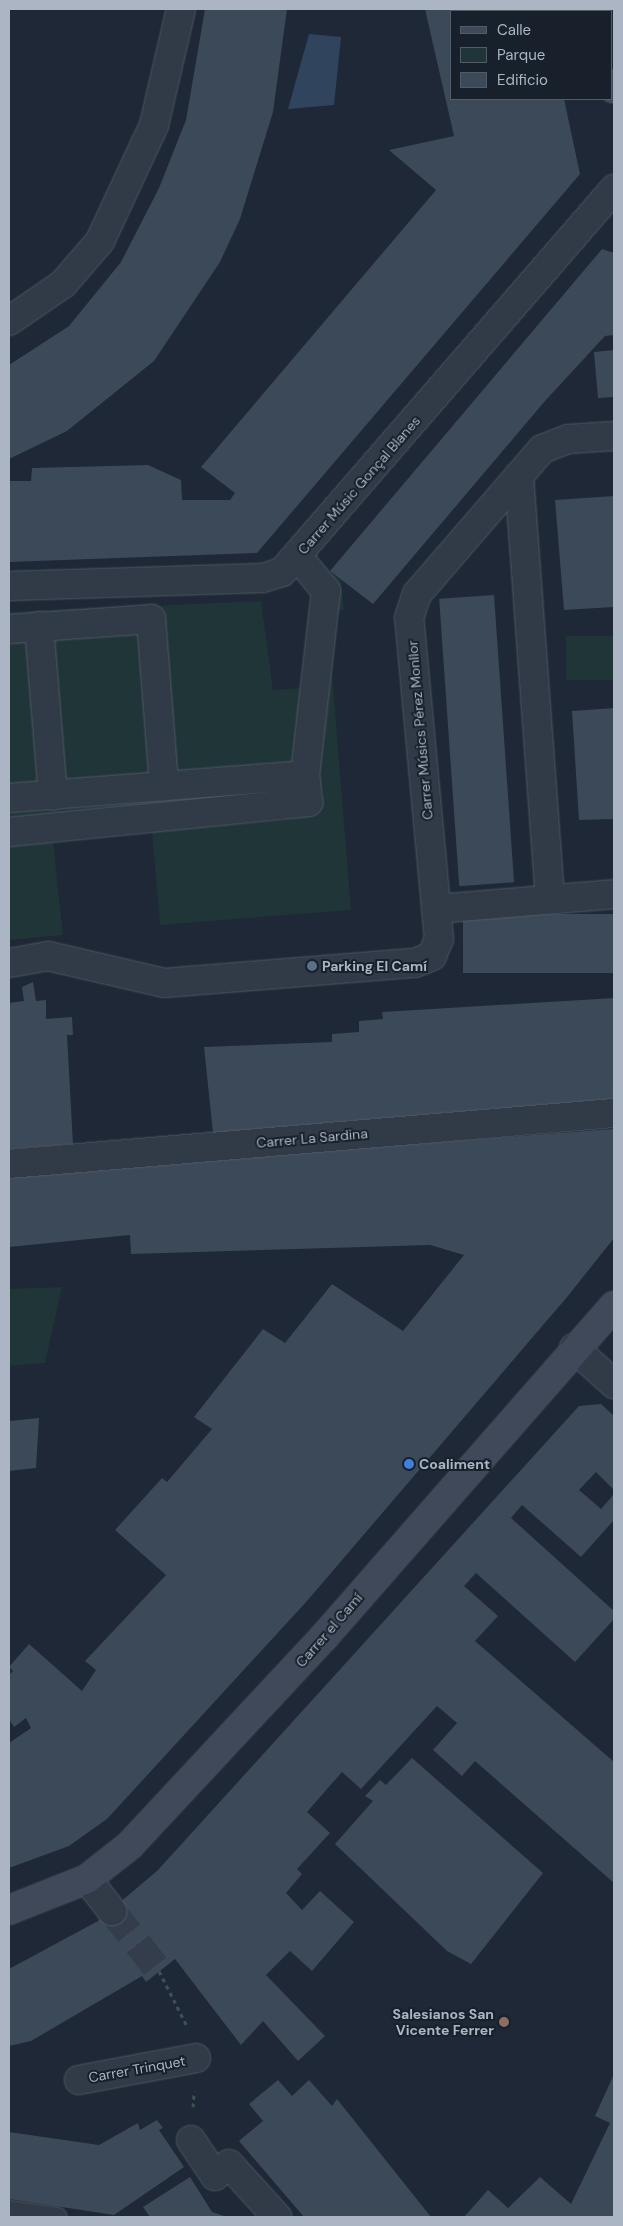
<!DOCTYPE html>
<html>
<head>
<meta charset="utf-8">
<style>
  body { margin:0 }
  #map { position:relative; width:623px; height:2226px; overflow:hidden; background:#1e2836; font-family:"DM Sans",sans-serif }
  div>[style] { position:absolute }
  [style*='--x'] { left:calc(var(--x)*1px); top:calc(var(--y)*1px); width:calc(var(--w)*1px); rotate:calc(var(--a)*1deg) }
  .green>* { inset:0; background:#203537; transform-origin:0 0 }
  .water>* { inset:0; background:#30445e }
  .building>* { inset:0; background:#3c4959; transform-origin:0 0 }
  .street-tunnel>* { height:28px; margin-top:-14px; transform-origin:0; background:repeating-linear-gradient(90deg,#333d4b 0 28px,transparent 0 42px) }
  .path>* { height:3px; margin-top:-1.5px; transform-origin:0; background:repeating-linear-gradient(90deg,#3d5255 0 4px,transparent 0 8px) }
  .roads { filter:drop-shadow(0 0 1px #4f5865) drop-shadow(0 0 1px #4f5865) }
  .lane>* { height:18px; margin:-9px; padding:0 9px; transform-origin:9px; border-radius:9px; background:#313a47 }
  .street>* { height:28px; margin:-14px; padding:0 14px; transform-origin:14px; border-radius:14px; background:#313a47 }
  .secondary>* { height:28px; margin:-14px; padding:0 14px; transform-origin:14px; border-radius:14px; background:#3f495a }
  .dots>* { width:14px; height:14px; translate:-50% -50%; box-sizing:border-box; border:2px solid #17202b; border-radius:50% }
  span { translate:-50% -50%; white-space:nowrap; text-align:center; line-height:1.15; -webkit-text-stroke:4px #17202b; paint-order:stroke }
  .street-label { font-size:14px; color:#abb5c4 }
  .poi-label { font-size:14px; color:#abb5c4; font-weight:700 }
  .left { translate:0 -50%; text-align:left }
  .right { translate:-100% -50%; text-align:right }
  .frame { position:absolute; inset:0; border:10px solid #abb5c4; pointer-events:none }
  .legend { position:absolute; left:450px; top:10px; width:162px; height:90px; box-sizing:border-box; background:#17202b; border:1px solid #525c68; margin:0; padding:6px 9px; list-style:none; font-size:15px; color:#abb5c4 }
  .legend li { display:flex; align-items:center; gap:10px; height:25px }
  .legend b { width:25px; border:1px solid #525c68 }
</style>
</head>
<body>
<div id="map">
  <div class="green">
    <div style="clip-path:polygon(330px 571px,341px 580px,344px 610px,327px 612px,351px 910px,160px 925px,152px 831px,287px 820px,282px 791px,9px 819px,9px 612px,261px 601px,273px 690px,304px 688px,315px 595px)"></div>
    <div style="left:614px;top:636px;width:44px;height:48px;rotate:90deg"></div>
    <div style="clip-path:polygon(53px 842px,63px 935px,9px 940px,9px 845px)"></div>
    <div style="clip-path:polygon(62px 1287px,45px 1363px,9px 1366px,9px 1289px)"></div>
  </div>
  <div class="water">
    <div style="clip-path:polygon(309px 34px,341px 37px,334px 105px,288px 109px)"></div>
  </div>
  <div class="building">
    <div style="clip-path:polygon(205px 9px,287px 9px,273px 112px,240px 219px,220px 262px,154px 361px,67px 431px,9px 459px,9px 365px,69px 326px,121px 262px,159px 188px,186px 120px)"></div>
    <div style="clip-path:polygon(425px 9px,543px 9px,452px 11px,452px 99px,564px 99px,580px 174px,257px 553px,9px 562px,9px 481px,31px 481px,32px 468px,148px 465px,181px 480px,182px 500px,230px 500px,235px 493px,201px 467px,436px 190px,389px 150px,454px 136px)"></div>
    <div style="clip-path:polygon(602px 249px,614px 253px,614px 335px,605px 336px,545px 401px,373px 604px,330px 571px)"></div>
    <div style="clip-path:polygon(614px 350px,614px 397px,598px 398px,594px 352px)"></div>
    <div style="clip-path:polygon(614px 496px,614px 607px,564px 610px,555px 500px)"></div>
    <div style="left:494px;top:595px;width:288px;height:55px;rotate:86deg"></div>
    <div style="clip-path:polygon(614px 708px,614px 819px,579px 820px,572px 711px)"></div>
    <div style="left:614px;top:914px;width:59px;height:151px;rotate:90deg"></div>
    <div style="clip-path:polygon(33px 982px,36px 1001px,46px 1000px,46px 1019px,72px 1017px,73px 1035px,67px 1035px,73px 1144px,9px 1149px,9px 1003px,24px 1001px,22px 987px)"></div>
    <div style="clip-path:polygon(614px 998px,614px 1104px,213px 1133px,204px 1047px,332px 1042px,332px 1034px,359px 1032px,359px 1021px,383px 1019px,382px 1012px)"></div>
    <div style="clip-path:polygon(614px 1129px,614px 1238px,568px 1296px,307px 1601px,107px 1819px,69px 1846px,9px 1868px,9px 1743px,31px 1728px,26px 1718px,14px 1727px,9px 1719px,9px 1675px,13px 1671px,9px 1667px,29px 1644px,82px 1691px,96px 1670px,85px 1661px,166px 1575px,115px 1530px,162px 1478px,167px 1482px,212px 1429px,194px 1417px,263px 1329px,285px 1343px,332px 1284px,403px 1331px,464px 1255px,430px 1245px,131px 1254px,130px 1235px,9px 1247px,9px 1174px)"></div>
    <div style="clip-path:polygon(601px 1404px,614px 1416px,614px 1490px,596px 1472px,579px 1490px,601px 1509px,614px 1494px,614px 1520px,581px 1557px,522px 1505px,511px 1518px,614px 1611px,614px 1619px,575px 1662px,476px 1573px,464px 1586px,498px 1616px,475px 1641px,614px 1762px,614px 1883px,475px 1761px,462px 1776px,433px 1750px,457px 1723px,437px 1706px,361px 1789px,342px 1772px,307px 1812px,330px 1833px,297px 1869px,302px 1874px,286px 1893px,302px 1910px,320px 1891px,354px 1922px,312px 1971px,290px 1951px,266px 1975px,325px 2036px,298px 2061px,263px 2021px,241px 2045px,175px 1959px,146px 1982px,142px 1976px,31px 2041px,9px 2046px,9px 1969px,98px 1921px,158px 1870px,579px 1406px)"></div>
    <div style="clip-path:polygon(39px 1418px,36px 1468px,9px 1471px,9px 1421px)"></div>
    <div style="clip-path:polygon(412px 1758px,543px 1873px,471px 1964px,447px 1951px,335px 1844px,373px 1801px,365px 1796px,380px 1780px,386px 1785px)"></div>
    <div style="clip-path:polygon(614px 2074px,614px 2217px,464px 2217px,488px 2190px,508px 2208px,540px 2177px,571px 2204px,610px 2123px,595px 2116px)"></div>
    <div style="clip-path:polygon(278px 2080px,292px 2096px,309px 2080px,332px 2106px,337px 2099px,431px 2217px,304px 2217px,239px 2141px,263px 2121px,249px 2104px)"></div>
    <div style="clip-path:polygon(157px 2120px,163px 2128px,159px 2130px,184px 2167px,114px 2215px,9px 2199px,9px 2132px,99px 2145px,138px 2123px,140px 2130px)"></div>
    <div style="clip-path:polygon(190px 2177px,212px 2212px,227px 2217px,150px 2217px,143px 2207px)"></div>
  </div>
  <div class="street-tunnel">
    <div style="--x:112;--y:1911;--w:76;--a:51.9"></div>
  </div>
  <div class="path">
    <div style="--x:159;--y:1971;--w:62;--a:63"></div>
    <div style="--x:193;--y:2107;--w:16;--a:-86"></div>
  </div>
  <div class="roads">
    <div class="lane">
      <div style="--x:9;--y:2210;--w:49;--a:8.1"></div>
    </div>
    <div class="street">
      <div style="--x:9;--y:321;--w:65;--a:-34.4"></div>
      <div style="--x:63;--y:284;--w:57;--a:-49.3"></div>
      <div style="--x:100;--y:241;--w:128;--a:-65"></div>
      <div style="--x:154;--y:125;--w:119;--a:-76.9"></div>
      <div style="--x:519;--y:476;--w:424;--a:85.8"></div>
      <div style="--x:9;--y:586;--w:254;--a:-1.8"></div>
      <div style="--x:263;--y:578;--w:20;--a:-18"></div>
      <div style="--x:282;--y:572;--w:507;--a:-49.08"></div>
      <div style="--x:39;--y:626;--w:170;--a:85.3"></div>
      <div style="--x:9;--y:629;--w:142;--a:-4"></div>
      <div style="--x:151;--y:619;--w:168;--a:85.5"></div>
      <div style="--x:9;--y:798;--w:297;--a:-4.4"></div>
      <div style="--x:9;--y:832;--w:301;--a:-5.7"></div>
      <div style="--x:308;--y:802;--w:27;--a:-96"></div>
      <div style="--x:305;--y:775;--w:185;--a:-83.5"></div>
      <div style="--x:326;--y:591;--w:44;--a:-129.5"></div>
      <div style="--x:437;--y:909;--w:178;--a:-4.8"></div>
      <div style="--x:9;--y:963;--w:40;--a:-10"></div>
      <div style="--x:48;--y:956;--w:119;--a:13.1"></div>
      <div style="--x:164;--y:983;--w:252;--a:-4.6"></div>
      <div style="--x:415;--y:963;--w:18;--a:-22"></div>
      <div style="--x:432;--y:956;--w:18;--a:-68"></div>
      <div style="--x:439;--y:939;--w:322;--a:-95.3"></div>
      <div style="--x:409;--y:618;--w:25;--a:-72"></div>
      <div style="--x:417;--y:594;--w:191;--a:-49.2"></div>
      <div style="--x:542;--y:449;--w:28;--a:-21"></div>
      <div style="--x:568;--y:439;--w:46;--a:-3.7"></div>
      <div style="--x:9;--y:1164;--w:607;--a:-4.82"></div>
      <div style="--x:574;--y:1348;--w:54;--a:42"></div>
      <div style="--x:87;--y:1879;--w:41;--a:52"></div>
      <div style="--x:79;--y:2080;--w:119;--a:-10.6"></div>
      <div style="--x:191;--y:2140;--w:43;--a:56.3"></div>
      <div style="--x:215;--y:2176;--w:18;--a:-41"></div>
      <div style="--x:229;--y:2164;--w:72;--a:47.8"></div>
    </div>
    <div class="secondary">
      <div style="--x:593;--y:9;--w:2;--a:63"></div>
      <div style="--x:612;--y:84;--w:5;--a:68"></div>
      <div style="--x:9;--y:1910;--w:84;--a:-21.7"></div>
      <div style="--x:87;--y:1879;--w:55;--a:-38.3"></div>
      <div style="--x:130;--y:1845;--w:284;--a:-47"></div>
      <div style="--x:324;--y:1637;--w:440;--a:-48.8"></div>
    </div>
  </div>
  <div class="dots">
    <div style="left:312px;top:966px;background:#5c6f8a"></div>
    <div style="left:409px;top:1464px;background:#3f7fe0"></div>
    <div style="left:504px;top:2022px;background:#8d6e63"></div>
  </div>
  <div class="street-label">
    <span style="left:359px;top:485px;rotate:-49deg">Carrer Músic Gonçal Blanes</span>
    <span style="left:420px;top:730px;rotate:-95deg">Carrer Músics Pérez Monllor</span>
    <span style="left:312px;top:1138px;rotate:-5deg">Carrer La Sardina</span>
    <span style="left:329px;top:1630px;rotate:-49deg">Carrer el Camí</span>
    <span style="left:137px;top:2069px;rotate:-10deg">Carrer Trinquet</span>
  </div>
  <div class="poi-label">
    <span class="left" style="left:322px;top:966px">Parking El Camí</span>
    <span class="left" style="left:419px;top:1464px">Coaliment</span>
    <span class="right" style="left:494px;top:2022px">Salesianos San<br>Vicente Ferrer</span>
  </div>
  <div class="frame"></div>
  <ul class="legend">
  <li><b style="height:6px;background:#3f495a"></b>Calle</li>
  <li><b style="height:14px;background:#203537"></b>Parque</li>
  <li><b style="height:14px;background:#3c4959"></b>Edificio</li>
  </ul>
</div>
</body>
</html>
